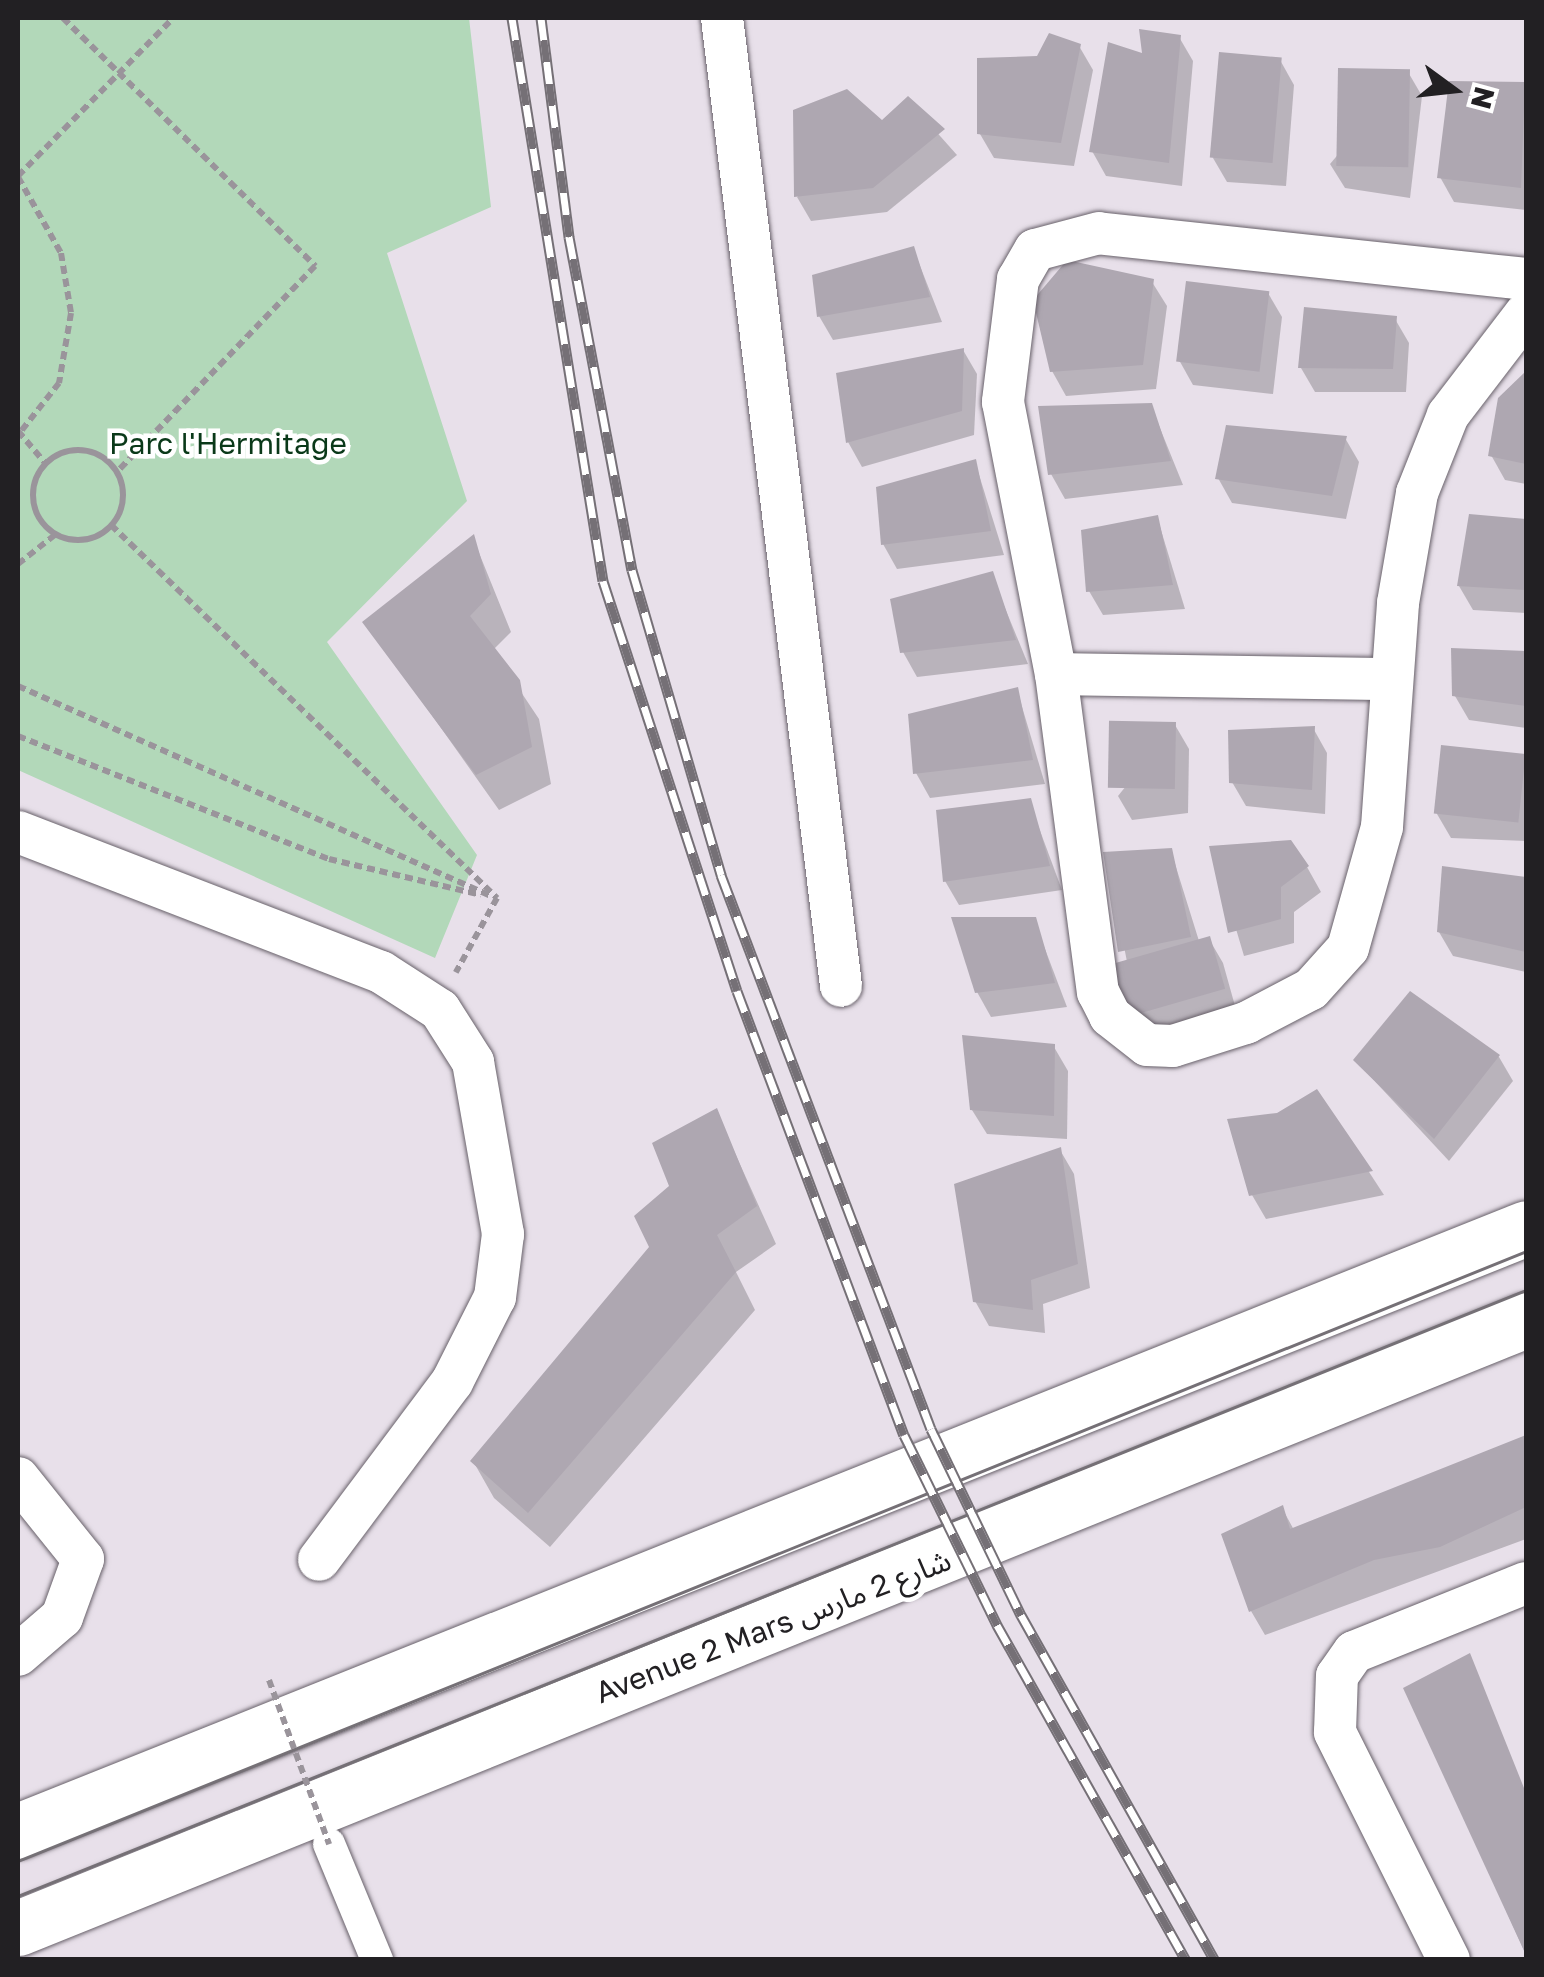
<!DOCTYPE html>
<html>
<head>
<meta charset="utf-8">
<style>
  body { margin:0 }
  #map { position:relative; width:1544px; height:1977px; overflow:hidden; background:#e8e0ea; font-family:"Golos Text","Noto Sans Arabic",sans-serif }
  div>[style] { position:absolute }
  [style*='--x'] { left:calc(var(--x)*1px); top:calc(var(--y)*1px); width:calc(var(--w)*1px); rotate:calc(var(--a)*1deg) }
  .green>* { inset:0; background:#b2d8b9 }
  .shadow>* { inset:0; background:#0003 }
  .building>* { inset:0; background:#aea7b1; transform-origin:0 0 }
  .path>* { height:6px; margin-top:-3px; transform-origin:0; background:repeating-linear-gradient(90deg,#9a949b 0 8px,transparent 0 13px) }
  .path>.ring { margin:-3px; padding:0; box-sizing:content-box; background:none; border:6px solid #9a949b; border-radius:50% }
  .roads { filter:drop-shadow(0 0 2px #68616a) drop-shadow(0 0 2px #68616a) }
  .pedestrian>* { height:32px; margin:-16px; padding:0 16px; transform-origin:16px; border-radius:16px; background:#fff }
  .minor>* { height:42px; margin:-21px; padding:0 21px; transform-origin:21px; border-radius:21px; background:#fff }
  .secondary>* { height:55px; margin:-27.5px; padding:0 27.5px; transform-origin:27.5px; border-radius:27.5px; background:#fff }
  .tram>* { height:2.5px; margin:-1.25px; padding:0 1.25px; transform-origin:1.25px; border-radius:1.25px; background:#757076 }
  .rail>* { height:11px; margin-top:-5.5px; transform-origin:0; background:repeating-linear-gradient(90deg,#fff 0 22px,#757076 0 44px); box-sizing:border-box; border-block:2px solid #757076 }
  .path-bridge>* { height:6px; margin-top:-3px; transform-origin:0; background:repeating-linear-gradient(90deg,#9a949b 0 8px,transparent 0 13px) }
  span { translate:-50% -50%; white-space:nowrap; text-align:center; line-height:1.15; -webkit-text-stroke:9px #fff; paint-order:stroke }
  .park-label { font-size:30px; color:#0a3919 }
  .street-label { font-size:30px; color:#222023 }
  .frame { position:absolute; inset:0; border:20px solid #222023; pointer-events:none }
  .north { position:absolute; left:1404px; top:40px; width:100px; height:100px; -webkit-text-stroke:8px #fff; paint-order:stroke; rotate:105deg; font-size:28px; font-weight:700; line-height:40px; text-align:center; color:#222023 }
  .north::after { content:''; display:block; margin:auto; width:35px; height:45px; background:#222023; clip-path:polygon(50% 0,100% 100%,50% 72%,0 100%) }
</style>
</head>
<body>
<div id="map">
  <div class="green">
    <div style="clip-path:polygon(18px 18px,469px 18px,491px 207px,387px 253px,467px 501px,327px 642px,477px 855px,435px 958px,18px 770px)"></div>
  </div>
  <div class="shadow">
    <div style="clip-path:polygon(1179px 37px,1193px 61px,1182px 186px,1106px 176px,1092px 151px,1145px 56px)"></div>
    <div style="clip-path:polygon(1079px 46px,1093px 70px,1074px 166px,994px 158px,980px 134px)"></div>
    <div style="clip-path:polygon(1280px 60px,1294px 85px,1286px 186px,1227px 182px,1213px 158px)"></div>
    <div style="clip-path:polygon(1408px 72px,1422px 96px,1410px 198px,1345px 188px,1330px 164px)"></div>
    <div style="clip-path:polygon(1524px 85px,1526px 210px,1454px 202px,1440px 177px)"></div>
    <div style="clip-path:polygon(908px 100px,957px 155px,887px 212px,811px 221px,797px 197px)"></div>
    <div style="clip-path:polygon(913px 248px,942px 322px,833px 340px,819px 316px)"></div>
    <div style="clip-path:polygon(1152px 282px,1167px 306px,1156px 389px,1066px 396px,1052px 371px)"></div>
    <div style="clip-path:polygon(1268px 293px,1282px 317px,1273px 394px,1193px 385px,1179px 360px)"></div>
    <div style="clip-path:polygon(1395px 319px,1409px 343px,1406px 392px,1315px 392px,1301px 368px)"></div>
    <div style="clip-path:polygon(963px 350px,977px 374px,974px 435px,862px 467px,848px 442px,839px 375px)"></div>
    <div style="clip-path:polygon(1526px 374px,1526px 484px,1505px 480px,1491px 455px,1500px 400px)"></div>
    <div style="clip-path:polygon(1151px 406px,1183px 485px,1065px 499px,1051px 474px)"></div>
    <div style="clip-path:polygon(1345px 438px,1359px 462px,1346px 519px,1232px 503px,1218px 478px)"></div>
    <div style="clip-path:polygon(975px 462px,1004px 555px,897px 569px,883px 544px)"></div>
    <div style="clip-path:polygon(1157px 517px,1185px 609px,1103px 615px,1089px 591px)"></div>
    <div style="clip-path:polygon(1471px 517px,1526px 522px,1526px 613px,1473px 610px,1459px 586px)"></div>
    <div style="clip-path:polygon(473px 538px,511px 632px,493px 650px,539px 719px,551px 784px,499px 810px,366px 622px)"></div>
    <div style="clip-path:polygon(991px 574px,1028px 664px,917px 677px,903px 652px)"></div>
    <div style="clip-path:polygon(1453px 651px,1526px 653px,1526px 728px,1469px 720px,1455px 696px)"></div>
    <div style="clip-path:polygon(1017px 690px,1045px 784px,930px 798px,916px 773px)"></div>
    <div style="clip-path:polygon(1175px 725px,1189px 749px,1188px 813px,1132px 820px,1118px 796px)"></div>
    <div style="clip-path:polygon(1313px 728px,1327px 753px,1325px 814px,1246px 806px,1232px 782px)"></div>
    <div style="clip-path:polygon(1443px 748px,1526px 756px,1526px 841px,1451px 838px,1437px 814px)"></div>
    <div style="clip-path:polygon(1029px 801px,1062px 890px,959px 905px,945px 881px)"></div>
    <div style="clip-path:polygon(1212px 848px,1307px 867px,1321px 892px,1294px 912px,1294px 943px,1244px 956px)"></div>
    <div style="clip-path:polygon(1171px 851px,1199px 941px,1209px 939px,1223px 963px,1237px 1013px,1142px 1038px,1106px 855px)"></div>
    <div style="clip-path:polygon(1444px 869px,1526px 880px,1526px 972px,1453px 956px,1439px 932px)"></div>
    <div style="clip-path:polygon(1034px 920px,1067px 1007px,991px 1017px,977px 992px)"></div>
    <div style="clip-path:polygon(1411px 994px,1499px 1057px,1513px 1081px,1449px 1161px,1356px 1061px)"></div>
    <div style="clip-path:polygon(1054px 1047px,1068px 1071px,1067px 1139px,987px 1134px,972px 1110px)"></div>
    <div style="clip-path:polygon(1317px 1092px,1384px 1195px,1266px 1219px,1252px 1195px,1277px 1115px)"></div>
    <div style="clip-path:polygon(716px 1111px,776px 1244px,736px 1272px,755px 1310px,550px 1547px,494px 1498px,473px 1461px,652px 1247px,671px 1187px)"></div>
    <div style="clip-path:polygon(1060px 1150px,1074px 1174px,1090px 1288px,1043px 1304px,1045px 1333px,989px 1326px,975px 1301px)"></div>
    <div style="clip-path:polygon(1526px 1437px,1526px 1539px,1265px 1635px,1251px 1611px,1282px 1508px,1294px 1530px)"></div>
    <div style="clip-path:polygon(1469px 1656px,1526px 1797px,1526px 1955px,1407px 1689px)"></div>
  </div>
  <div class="building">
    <div style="clip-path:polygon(1139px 29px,1181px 35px,1169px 163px,1089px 152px,1108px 42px,1142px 53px)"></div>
    <div style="clip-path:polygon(1049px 33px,1081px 44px,1061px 143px,977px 134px,977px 58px,1037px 56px)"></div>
    <div style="left:1219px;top:52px;width:63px;height:106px;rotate:5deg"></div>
    <div style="left:1338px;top:68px;width:72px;height:98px;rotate:1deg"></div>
    <div style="clip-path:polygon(1449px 81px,1525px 82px,1521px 188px,1437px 178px)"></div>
    <div style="clip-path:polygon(847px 89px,882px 120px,908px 96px,945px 129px,873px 188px,794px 197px,793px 110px)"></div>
    <div style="clip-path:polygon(914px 246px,930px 297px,817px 317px,812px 275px)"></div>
    <div style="clip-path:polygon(1067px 260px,1154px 279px,1143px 365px,1050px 372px,1033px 300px)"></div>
    <div style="left:1186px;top:281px;width:84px;height:81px;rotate:7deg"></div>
    <div style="clip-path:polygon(1304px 307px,1397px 316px,1393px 369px,1298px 368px)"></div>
    <div style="clip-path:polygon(964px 348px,962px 411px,846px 443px,836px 373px)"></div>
    <div style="clip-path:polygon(1526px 371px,1526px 464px,1488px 456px,1498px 398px)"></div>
    <div style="clip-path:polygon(1152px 403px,1171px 461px,1048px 475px,1038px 406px)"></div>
    <div style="clip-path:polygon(1226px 425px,1347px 436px,1332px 496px,1215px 479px)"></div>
    <div style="clip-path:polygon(976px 459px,991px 531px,881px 545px,876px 487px)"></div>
    <div style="clip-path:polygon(1469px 514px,1526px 519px,1526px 590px,1457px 586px)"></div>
    <div style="clip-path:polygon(1158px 515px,1173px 585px,1086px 592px,1081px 530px)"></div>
    <div style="clip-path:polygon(474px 534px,491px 594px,470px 616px,520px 680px,532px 747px,476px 775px,362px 622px)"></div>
    <div style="clip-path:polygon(993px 571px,1016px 640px,900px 653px,890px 599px)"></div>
    <div style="clip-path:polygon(1451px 648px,1526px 651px,1526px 706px,1452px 696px)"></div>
    <div style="clip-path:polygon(1018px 687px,1033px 760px,913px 774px,908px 714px)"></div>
    <div style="left:1176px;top:722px;width:67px;height:67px;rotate:91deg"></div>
    <div style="clip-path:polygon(1315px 726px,1312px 790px,1229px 783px,1228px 730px)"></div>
    <div style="left:1441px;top:745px;width:85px;height:69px;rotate:6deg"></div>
    <div style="clip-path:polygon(1031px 798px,1050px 866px,943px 882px,936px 810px)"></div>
    <div style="clip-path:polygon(1291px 840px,1309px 866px,1281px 887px,1281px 919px,1228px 933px,1209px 846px)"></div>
    <div style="clip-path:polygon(1172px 848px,1191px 937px,1118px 952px,1103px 852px)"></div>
    <div style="clip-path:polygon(1442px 866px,1526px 877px,1526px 952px,1437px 932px)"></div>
    <div style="clip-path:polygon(951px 917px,1036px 917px,1055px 983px,975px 993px)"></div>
    <div style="left:1210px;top:936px;width:55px;height:102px;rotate:74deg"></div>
    <div style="clip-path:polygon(1410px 991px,1500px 1055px,1434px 1139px,1353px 1060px)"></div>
    <div style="clip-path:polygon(962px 1035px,1055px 1044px,1054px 1116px,970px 1110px)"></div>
    <div style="clip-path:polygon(1317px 1089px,1373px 1171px,1249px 1196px,1227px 1119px,1277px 1113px)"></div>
    <div style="clip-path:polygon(717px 1108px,757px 1206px,717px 1235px,736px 1272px,528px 1513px,470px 1461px,649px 1247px,634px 1216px,669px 1186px,652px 1143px)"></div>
    <div style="clip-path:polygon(1061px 1147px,1078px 1264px,1031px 1280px,1033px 1310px,973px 1302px,954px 1184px)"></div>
    <div style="clip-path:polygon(1526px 1435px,1526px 1507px,1440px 1547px,1374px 1560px,1249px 1612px,1221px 1534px,1283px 1505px,1290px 1529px)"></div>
    <div style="clip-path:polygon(1470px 1653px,1526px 1793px,1526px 1955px,1403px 1688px)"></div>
  </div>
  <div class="path">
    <div style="--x:63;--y:18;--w:354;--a:44.5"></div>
    <div style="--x:315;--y:266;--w:286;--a:133.9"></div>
    <div style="--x:18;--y:176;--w:221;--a:-45.5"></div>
    <div style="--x:18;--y:177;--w:87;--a:60.5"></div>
    <div style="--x:61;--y:253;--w:61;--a:80.5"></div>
    <div style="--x:71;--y:313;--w:71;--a:99.7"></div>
    <div style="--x:59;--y:383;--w:66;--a:128.3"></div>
    <div style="--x:18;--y:431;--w:43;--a:49.7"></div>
    <div class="ring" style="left:33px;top:450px;width:84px;height:84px"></div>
    <div style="--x:111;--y:525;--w:537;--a:44.02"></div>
    <div style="--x:497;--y:898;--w:85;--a:119"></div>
    <div style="--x:18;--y:564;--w:48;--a:-38.3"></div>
    <div style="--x:18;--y:686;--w:518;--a:23.94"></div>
    <div style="--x:18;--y:736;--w:334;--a:21.6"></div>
    <div style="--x:329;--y:859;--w:156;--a:13.3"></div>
  </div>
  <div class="roads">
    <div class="pedestrian">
      <div style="--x:329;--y:1844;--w:126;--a:67.5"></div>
    </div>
    <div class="minor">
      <div style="--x:722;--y:18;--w:975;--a:82.99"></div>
      <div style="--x:1526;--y:279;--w:429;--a:-173.9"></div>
      <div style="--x:1099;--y:233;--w:66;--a:165.1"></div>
      <div style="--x:1035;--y:250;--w:34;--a:120"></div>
      <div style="--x:1018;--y:279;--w:124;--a:97"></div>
      <div style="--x:1003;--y:402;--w:277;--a:79"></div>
      <div style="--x:1056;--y:674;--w:321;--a:82.5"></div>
      <div style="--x:1098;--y:992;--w:27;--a:63"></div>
      <div style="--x:1110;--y:1016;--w:47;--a:38.1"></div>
      <div style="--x:1147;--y:1045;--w:26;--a:2"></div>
      <div style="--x:1173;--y:1046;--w:77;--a:-17.5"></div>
      <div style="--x:1246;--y:1023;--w:73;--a:-27.6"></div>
      <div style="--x:1311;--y:989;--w:55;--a:-47.9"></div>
      <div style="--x:1348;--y:948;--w:126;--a:-74.3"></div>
      <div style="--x:1382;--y:827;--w:225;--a:-85.9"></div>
      <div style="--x:1398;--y:603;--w:112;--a:-80.2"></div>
      <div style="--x:1417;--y:493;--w:84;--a:-68.3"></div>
      <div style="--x:1448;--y:415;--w:128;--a:-52.6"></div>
      <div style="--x:1056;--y:674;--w:336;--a:0.9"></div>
      <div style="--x:18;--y:832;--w:389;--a:21.1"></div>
      <div style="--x:381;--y:972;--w:70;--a:32.8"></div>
      <div style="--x:440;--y:1010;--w:62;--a:57.6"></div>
      <div style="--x:473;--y:1062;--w:175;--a:80.1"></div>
      <div style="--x:503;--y:1234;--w:64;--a:97.2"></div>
      <div style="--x:495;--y:1297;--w:95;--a:116.8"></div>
      <div style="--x:452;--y:1382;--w:222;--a:126.8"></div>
      <div style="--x:18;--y:1478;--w:104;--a:51.3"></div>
      <div style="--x:83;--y:1559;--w:62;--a:109.9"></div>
      <div style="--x:62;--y:1617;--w:58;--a:139.2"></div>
      <div style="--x:1449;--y:1960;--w:255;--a:-116.6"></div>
      <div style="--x:1335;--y:1732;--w:56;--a:-88"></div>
      <div style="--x:1337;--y:1676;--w:29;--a:-55"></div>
      <div style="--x:1354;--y:1652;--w:185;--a:-21.9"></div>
    </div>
    <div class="secondary">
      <div style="--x:18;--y:1831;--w:1624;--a:-21.79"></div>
      <div style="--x:18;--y:1928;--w:1626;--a:-21.96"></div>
    </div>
  </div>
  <div class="tram">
    <div style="--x:18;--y:1861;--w:1627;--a:-22.02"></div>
    <div style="--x:18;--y:1896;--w:1625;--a:-21.89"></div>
  </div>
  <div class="rail">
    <div style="--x:512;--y:18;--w:570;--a:80.82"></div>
    <div style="--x:603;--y:581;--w:431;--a:71.9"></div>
    <div style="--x:737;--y:991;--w:474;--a:69.4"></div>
    <div style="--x:904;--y:1435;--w:212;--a:63.9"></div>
    <div style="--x:997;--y:1625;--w:385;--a:60.6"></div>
    <div style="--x:541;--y:18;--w:221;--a:82.7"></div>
    <div style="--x:569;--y:237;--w:339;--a:79.3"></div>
    <div style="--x:632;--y:570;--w:318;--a:73.7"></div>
    <div style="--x:721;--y:875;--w:592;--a:69.24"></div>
    <div style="--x:931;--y:1429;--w:207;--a:64.2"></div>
    <div style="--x:1021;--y:1615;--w:396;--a:60.7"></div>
  </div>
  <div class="path-bridge">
    <div style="--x:269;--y:1680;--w:175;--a:69.9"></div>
  </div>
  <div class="park-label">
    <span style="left:228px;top:443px">Parc l'Hermitage</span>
  </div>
  <div class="street-label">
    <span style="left:773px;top:1626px;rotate:-21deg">Avenue 2 Mars شارع 2 مارس</span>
  </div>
  <div class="frame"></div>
  <div class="north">N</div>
</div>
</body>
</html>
